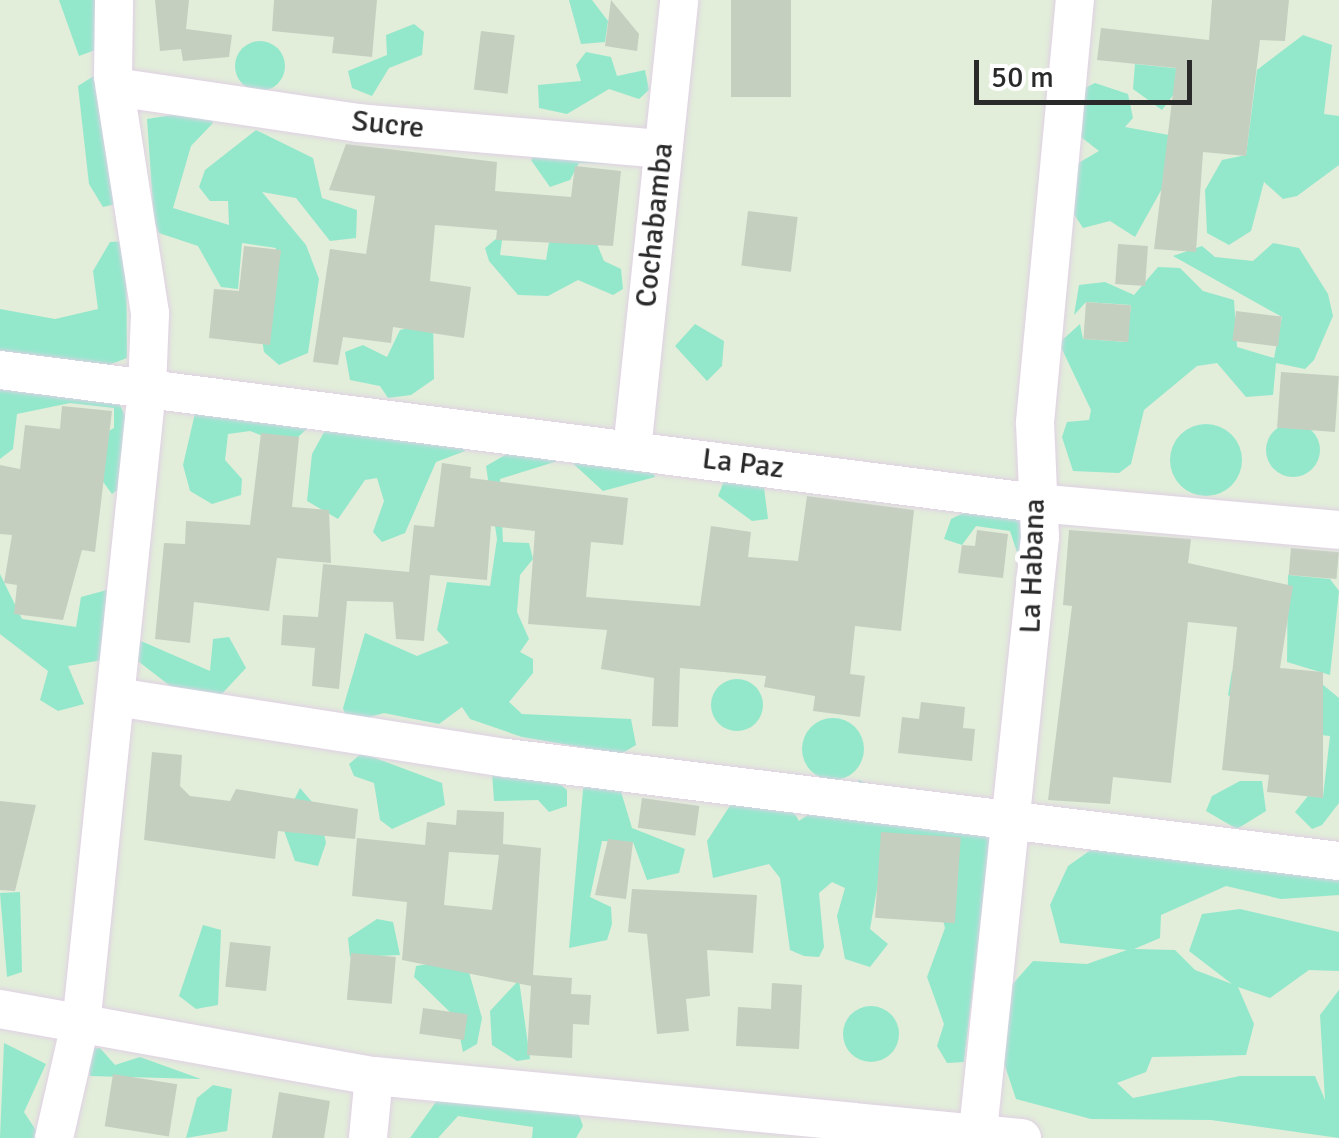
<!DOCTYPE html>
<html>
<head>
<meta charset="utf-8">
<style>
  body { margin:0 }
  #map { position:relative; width:1339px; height:1138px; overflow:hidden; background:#e2edda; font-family:Signika,sans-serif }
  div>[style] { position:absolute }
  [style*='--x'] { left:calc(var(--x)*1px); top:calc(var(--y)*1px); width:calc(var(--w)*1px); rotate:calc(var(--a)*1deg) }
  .green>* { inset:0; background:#93e8cc }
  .round { border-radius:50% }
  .building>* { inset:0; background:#c5cfc0; transform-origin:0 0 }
  .roads { filter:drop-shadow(0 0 2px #e0d0e4) drop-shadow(0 0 2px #e0d0e4) }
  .minor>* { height:38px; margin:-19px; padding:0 19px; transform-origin:19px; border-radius:19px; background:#fff }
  span { translate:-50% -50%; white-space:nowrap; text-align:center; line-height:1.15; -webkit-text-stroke:10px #fff; paint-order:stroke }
  .street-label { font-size:30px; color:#2a2a2a }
  .scale { position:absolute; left:974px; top:60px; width:218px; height:45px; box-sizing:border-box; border:5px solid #2a2a2a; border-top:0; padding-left:12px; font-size:30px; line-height:35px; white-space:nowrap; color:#2a2a2a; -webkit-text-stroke:8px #fff; paint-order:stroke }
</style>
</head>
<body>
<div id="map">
  <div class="green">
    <div style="clip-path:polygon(59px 0,108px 0,98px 49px,79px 56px)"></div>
    <div style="clip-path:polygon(569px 0,592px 0,608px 21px,605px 42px,581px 44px)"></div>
    <div style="clip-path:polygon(414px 24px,424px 32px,422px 55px,389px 68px,372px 96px,352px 88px,348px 71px,387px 55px,386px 35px)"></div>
    <div style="clip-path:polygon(1303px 35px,1332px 45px,1324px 114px,1339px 116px,1339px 165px,1297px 196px,1283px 199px,1264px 182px,1251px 231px,1229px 245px,1207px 233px,1205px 190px,1222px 160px,1246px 155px,1257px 70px)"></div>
    <div class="round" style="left:235px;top:41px;width:50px;height:50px"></div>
    <div style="clip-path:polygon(586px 52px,611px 57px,617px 76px,645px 70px,649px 90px,639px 99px,609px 89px,567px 114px,539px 108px,538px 85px,581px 81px,576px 65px)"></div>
    <div style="clip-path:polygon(1135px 64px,1192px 70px,1162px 110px,1133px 89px)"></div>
    <div style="clip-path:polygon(97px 74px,120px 203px,103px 207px,89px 184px,78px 86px)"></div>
    <div style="clip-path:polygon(1095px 83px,1128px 94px,1133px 118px,1125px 127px,1169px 135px,1164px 185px,1135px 237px,1110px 221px,1083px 228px,1068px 205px,1075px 165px,1099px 151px,1081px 137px,1083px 89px)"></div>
    <div style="clip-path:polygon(209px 109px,213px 123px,191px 146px,173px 208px,229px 225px,228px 201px,210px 201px,199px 187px,205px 170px,256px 130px,313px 158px,322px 198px,357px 210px,356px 238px,330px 241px,296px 198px,262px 192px,306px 245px,319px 279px,308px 353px,279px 365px,264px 352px,260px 326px,276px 248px,242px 243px,238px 289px,221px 287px,198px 246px,159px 233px,154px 221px,147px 119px)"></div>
    <div style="clip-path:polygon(541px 146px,636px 164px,579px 163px,570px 180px,550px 187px,531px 160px)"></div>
    <div style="clip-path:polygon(503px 233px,500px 255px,546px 260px,549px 242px,597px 244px,604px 261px,621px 269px,623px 289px,613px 295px,578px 280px,548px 296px,518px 295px,489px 261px,485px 248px)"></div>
    <div style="clip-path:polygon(126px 241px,127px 358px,98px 369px,0 354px,0 309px,55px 319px,98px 309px,93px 271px,110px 242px)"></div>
    <div style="clip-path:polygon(1273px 243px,1299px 248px,1328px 294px,1333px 316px,1314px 360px,1305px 369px,1276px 363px,1273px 395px,1246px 397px,1217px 363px,1197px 366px,1144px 410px,1131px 464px,1119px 473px,1073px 471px,1062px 437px,1067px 422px,1089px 420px,1091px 410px,1059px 343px,1080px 324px,1083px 339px,1127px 342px,1131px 305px,1086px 302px,1074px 315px,1079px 285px,1105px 282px,1134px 295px,1158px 267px,1180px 268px,1203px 291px,1234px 300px,1237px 347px,1274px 358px,1282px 317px,1173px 256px,1202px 246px,1215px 257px,1253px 261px)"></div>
    <div style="clip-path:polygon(433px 322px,434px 379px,411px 395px,388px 398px,380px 386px,350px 380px,345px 352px,363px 345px,387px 357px,400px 330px)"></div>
    <div style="clip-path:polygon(695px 324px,724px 341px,722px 366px,707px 381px,675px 346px)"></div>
    <div style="clip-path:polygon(21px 382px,120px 405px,136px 439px,129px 482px,112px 494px,101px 479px,100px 436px,114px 428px,114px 408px,70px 403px,17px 414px,13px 449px,0 459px,0 390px)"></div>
    <div style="clip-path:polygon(196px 409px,309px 427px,288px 446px,250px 431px,228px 434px,225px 460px,242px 479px,241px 495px,212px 504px,190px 491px,183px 465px)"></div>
    <div class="round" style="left:1266px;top:423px;width:54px;height:54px"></div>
    <div class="round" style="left:1170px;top:424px;width:72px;height:72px"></div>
    <div style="clip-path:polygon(328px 425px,461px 434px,465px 451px,436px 462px,405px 533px,382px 542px,373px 532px,384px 501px,377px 478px,365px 480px,338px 519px,307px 501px,312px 454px)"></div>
    <div style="clip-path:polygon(530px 441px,648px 459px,655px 477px,603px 491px,567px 458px,500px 479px,503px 542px,529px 543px,533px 559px,520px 575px,517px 612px,529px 639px,520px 652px,533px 659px,533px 673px,509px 702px,522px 714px,631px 719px,636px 745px,621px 754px,522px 737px,470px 719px,462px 707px,439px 724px,384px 713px,348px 723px,343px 708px,365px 633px,417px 656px,449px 643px,437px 630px,447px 582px,490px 586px,497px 539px,486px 466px)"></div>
    <div style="clip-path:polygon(763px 480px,768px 519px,752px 521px,718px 496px,724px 481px)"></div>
    <div style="clip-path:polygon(977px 486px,1034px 530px,1031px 550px,1017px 552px,1010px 531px,976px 526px,962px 545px,944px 539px,951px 519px,978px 506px)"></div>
    <div style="clip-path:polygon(0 574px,22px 619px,76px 627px,81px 597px,118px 587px,102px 660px,68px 666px,84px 704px,58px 711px,40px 700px,48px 671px,0 634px)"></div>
    <div style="clip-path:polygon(1288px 575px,1330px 579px,1339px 591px,1330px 675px,1287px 662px)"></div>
    <div style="clip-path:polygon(229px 637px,246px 668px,217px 699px,178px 692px,134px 658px,141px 641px,210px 671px,213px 639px)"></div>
    <div style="clip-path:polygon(1232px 671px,1322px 684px,1339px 698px,1339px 803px,1322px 825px,1312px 829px,1295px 812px,1308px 796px,1323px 797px,1330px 736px,1275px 730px,1228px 695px)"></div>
    <div class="round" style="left:711px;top:679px;width:52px;height:52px"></div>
    <div class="round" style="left:802px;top:718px;width:62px;height:62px"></div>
    <div style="clip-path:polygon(362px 753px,442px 783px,445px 805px,392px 829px,380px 820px,374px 783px,354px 776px,349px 764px)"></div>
    <div style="clip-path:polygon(492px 772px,549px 775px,567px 790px,567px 806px,549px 812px,538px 800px,494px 801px)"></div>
    <div style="clip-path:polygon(615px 772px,632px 828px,685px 849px,679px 873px,647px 880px,633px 842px,602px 841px,590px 897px,611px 907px,612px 924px,607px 940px,569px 948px,583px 790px,586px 777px)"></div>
    <div style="clip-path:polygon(859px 780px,991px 834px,964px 1062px,947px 1063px,937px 1046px,944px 1024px,927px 977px,945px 928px,938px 901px,882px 860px,870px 929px,888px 944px,870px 967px,845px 959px,837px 916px,845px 888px,832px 882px,819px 893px,824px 947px,819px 957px,804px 956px,790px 950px,780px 878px,769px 864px,713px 878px,707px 841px,733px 801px,787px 801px,799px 821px)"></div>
    <div style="clip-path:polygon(1240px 781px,1262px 781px,1266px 811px,1237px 829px,1206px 811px,1212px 796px)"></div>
    <div style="clip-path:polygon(300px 788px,319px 810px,326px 843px,318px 866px,295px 861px,282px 825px)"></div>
    <div style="clip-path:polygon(1095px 847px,1339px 873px,1339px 895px,1281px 899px,1226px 886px,1161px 915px,1160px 938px,1134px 949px,1175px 950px,1195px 970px,1232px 984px,1189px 951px,1202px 914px,1240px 909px,1339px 932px,1339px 971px,1309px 970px,1270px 998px,1238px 987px,1254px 1024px,1246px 1055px,1152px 1057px,1146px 1072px,1117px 1083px,1133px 1098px,1240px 1076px,1315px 1076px,1325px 1100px,1320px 1015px,1339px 990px,1339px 1138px,1211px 1120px,1091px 1119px,1016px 1099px,1000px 1051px,1002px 996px,1033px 961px,1087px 964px,1127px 950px,1060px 943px,1050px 905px,1068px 866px)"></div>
    <div style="clip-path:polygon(20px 892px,22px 972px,7px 977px,0 893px)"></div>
    <div style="clip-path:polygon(377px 919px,393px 922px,400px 955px,350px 957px,348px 938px)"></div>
    <div style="clip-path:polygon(203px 925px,221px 930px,218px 1005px,196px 1009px,179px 996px)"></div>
    <div style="clip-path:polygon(465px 958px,482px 1018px,477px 1044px,463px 1052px,456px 1018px,414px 977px,416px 966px)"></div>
    <div style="clip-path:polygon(519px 980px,530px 1059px,517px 1061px,492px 1045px,490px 1011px)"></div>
    <div class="round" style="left:843px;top:1006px;width:56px;height:56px"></div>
    <div style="clip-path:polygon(4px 1043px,46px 1064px,24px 1112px,41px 1138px,0 1138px)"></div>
    <div style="clip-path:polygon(100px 1048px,115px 1065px,140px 1057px,201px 1079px,90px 1076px,86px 1049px)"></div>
    <div style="clip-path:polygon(213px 1085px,232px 1089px,227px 1131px,186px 1138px,197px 1098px)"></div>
    <div style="clip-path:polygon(438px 1099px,577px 1109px,583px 1126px,576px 1138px,532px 1138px,533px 1127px,458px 1116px,438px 1138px,410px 1138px)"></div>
  </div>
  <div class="building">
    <div style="clip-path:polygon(155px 0,189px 0,186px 29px,232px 35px,229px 57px,183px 61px,181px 49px,160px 51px)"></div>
    <div style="clip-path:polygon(274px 0,377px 0,372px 57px,332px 53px,334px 37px,272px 31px)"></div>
    <div style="clip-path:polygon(611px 0,639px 34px,637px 51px,605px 46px)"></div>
    <div style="left:731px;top:0;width:60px;height:97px"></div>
    <div style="clip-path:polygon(1212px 0,1289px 0,1285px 41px,1260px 40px,1246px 156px,1203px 152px,1196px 252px,1154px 249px,1176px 68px,1097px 60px,1101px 28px,1209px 40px)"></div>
    <div style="left:481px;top:31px;width:34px;height:59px;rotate:7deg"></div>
    <div style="clip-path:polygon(346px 144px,497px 162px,495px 191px,571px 197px,575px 166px,621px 171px,613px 246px,496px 240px,497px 230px,435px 225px,430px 281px,471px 287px,464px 338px,393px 327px,391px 343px,343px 337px,338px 365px,313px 362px,330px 249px,366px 254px,375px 196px,329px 190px)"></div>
    <div style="left:748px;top:211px;width:50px;height:55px;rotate:7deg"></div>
    <div style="left:1118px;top:244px;width:30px;height:40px;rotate:4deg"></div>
    <div style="clip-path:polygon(244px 246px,281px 250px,270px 345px,209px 338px,214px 289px,239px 291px)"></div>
    <div style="left:1086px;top:302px;width:45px;height:37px;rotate:4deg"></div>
    <div style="left:1236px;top:311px;width:46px;height:30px;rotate:7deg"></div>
    <div style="left:1281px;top:372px;width:58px;height:56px;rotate:4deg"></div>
    <div style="clip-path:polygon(62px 406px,112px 411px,95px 552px,82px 550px,63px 620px,14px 614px,17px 585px,4px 583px,12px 535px,0 534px,0 465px,20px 469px,25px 425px,60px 429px)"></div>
    <div style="clip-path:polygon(261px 433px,299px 437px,292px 507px,329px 510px,331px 563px,277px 558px,269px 611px,194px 602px,190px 643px,155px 639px,164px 543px,185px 544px,186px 521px,250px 525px)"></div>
    <div style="clip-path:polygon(442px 463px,471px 467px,470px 478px,628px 498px,623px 545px,591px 542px,586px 597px,700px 606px,711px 526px,751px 532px,748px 557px,798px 561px,807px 496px,914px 510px,901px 631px,855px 626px,850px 674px,865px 676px,860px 717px,813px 711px,815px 696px,764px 687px,766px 676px,680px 668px,678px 727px,652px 726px,654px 678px,601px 669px,607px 630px,528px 624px,535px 531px,491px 526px,487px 580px,430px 575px,424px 641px,396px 639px,393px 602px,347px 601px,339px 689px,312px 686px,315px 648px,281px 645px,283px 615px,318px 617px,323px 564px,409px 572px,414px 525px,434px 527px)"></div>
    <div style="clip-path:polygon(977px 530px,1008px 534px,1003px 578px,958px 573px,962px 545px,975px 546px)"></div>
    <div style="clip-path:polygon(1069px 530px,1191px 539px,1188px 563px,1293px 586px,1280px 668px,1323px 672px,1323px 798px,1267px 792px,1269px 775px,1222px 770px,1237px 627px,1188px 622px,1171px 783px,1113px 777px,1110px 804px,1048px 800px,1072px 606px,1063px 605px)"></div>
    <div style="left:1291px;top:548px;width:48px;height:27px;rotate:5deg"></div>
    <div style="clip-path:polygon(921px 702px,965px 707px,963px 728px,975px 729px,972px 761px,898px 753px,902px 717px,919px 719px)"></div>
    <div style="clip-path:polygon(152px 752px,182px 755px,180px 786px,190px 796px,230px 801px,236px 789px,358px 809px,355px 839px,278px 831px,275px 859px,144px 840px)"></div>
    <div style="left:642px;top:798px;width:58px;height:30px;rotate:8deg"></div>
    <div style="clip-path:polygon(0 801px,36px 805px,15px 891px,0 890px)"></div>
    <div style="clip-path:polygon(evenodd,457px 810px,504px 812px,503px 844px,541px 848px,533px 975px,572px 978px,571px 994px,591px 995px,589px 1025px,573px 1024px,572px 1058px,527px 1055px,531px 986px,402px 960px,407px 902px,352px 896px,357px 838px,425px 845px,427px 822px,456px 825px,457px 810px,449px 852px,499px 855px,492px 910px,444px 905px,449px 852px)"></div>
    <div style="left:881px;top:832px;width:80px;height:86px;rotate:4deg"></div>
    <div style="clip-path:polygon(608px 839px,633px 842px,626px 899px,595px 895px)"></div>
    <div style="clip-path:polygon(632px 889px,757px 895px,753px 953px,707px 950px,710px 996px,686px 999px,689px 1031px,657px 1034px,647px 934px,628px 932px)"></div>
    <div style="left:230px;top:942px;width:41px;height:45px;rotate:6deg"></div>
    <div style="left:351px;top:953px;width:45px;height:47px;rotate:5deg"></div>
    <div style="clip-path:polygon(772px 983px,802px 985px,799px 1049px,736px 1046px,738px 1007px,771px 1009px)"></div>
    <div style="left:423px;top:1008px;width:45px;height:26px;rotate:8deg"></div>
    <div style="left:113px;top:1074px;width:65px;height:53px;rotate:9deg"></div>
    <div style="clip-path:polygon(279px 1092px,330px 1101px,324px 1138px,272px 1138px)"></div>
  </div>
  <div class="roads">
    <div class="minor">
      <div style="--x:115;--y:87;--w:246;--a:8.4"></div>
      <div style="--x:358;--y:123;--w:305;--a:4.9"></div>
      <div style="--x:0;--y:370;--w:1045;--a:7.31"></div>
      <div style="--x:1037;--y:503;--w:303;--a:5.1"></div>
      <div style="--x:632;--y:450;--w:452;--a:-84"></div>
      <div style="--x:116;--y:697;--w:396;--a:8.9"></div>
      <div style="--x:507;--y:758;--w:838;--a:7.06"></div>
      <div style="--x:0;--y:1009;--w:380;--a:10.2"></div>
      <div style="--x:374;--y:1076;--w:651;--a:5.47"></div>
      <div style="--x:978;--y:1131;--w:597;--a:-84.04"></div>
      <div style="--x:1040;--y:537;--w:115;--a:-92.5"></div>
      <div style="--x:1035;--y:422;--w:424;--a:-84.6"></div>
      <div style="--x:54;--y:1138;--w:125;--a:-77.1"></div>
      <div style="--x:82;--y:1016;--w:630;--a:-84.08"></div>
      <div style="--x:147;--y:389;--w:76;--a:-87.7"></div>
      <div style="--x:150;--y:313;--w:240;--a:-98.9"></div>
      <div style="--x:113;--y:76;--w:76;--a:-89.2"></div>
      <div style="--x:368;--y:1138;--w:62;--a:-84.5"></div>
    </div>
  </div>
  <div class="street-label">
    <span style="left:388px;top:125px;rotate:6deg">Sucre</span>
    <span style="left:655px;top:225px;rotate:-84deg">Cochabamba</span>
    <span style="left:743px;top:464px;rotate:7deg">La Paz</span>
    <span style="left:1033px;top:566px;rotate:-88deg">La Habana</span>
  </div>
  <div class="scale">50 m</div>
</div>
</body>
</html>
